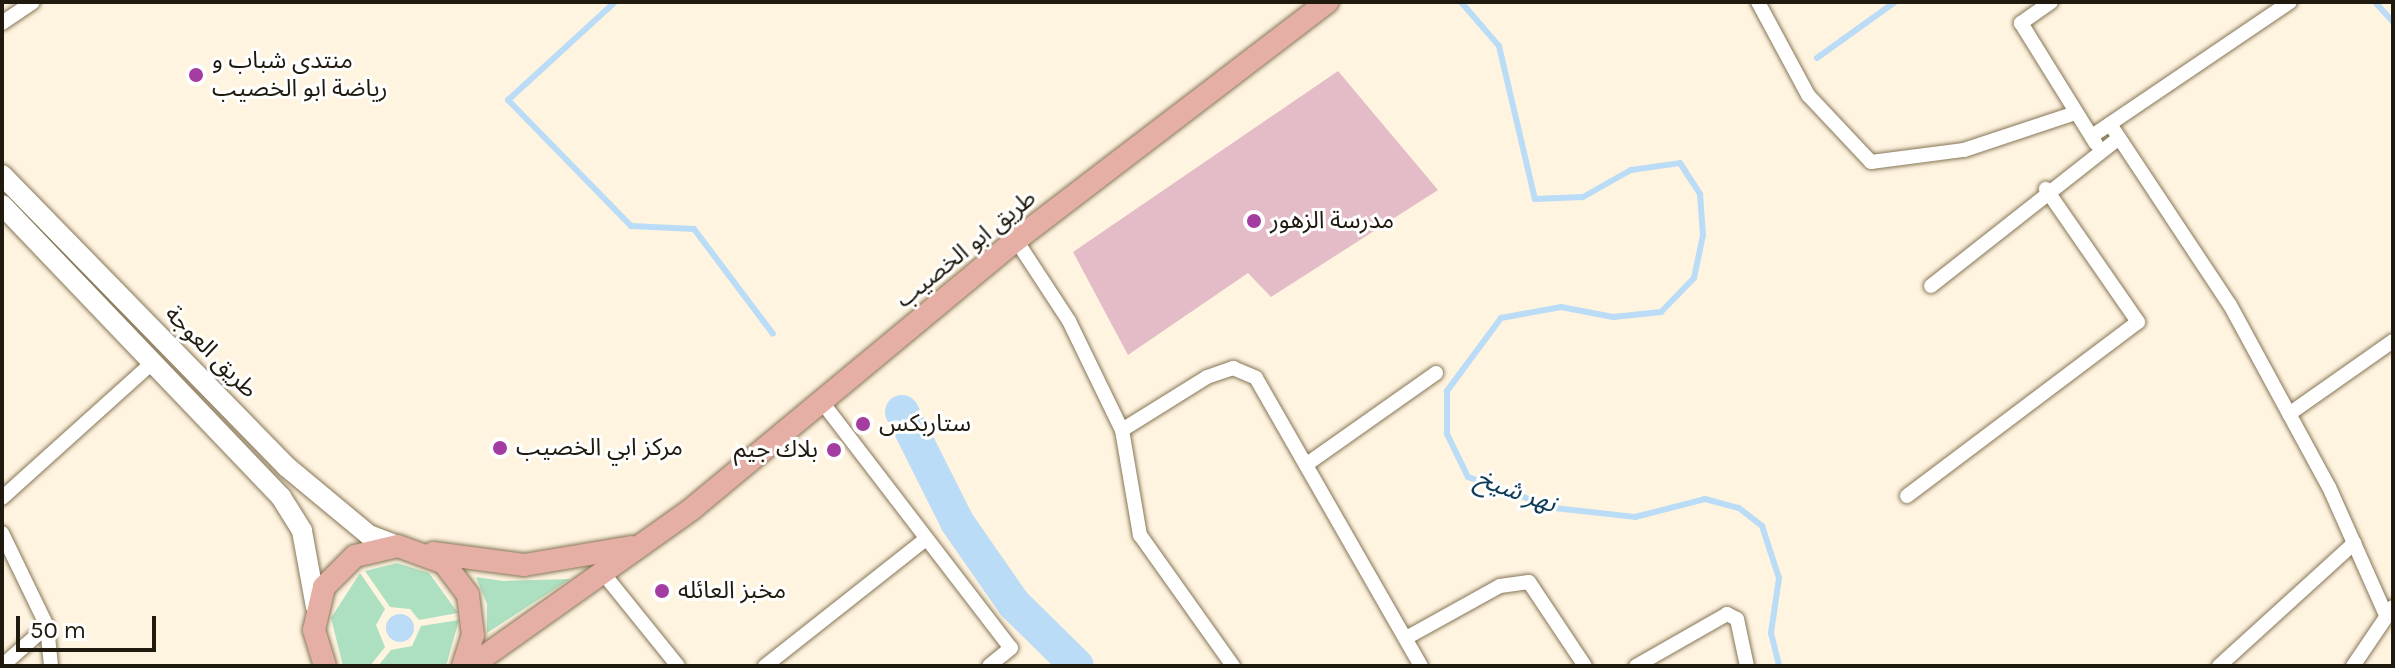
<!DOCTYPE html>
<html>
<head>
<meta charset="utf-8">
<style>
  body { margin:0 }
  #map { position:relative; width:2395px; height:668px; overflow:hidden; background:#fff4e0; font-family:Karla,"Noto Sans Arabic",sans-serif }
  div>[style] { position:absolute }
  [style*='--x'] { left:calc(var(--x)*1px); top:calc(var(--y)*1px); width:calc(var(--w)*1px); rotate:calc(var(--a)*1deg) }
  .green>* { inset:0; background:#ade0c1 }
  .water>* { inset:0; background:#bbdcf6 }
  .round { border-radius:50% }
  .stream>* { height:6px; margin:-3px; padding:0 3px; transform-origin:3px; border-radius:3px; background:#bbdcf6 }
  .river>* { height:34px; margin:-17px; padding:0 17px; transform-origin:17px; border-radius:17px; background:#bbdcf6 }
  .building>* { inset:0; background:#e3bcc8 }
  .roads { filter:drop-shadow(0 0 2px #867657) drop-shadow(0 0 2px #867657) }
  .street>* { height:14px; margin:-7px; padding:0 7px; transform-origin:7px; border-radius:7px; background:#fff }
  .secondary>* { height:20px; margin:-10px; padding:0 10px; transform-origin:10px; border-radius:10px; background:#fff }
  .primary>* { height:22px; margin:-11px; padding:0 11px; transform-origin:11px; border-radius:11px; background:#e5afa6 }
  .dots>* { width:22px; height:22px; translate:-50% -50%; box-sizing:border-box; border:4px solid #fff; border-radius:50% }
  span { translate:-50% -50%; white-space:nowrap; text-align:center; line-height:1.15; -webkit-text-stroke:6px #fff; paint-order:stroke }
  .poi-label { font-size:24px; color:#201a0e }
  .left { translate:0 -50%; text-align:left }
  .right { translate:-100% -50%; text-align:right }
  .street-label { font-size:24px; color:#201a0e }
  .water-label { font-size:26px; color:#103c58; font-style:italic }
  .frame { position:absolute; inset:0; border:4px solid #201a0e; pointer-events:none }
  .scale { position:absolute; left:16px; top:616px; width:140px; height:36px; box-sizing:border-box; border:4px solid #201a0e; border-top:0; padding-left:10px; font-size:24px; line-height:28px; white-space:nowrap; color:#201a0e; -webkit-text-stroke:6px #fff; paint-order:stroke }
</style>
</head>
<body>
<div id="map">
  <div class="green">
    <div style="clip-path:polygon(397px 563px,429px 573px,458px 613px,419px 620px,410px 609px,390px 607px,365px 571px)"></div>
    <div style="clip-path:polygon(360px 573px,385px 609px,376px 625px,385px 647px,370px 666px,343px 666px,331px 618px)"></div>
    <div style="clip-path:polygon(476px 577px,503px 581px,570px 579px,487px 633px,487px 604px)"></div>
    <div style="clip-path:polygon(459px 620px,446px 666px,378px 666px,391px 650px,412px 646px,421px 626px)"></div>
  </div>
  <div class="water">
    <div class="round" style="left:386px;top:614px;width:28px;height:28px"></div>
  </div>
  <div class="stream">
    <div style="--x:615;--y:2;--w:145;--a:137.5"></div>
    <div style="--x:508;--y:100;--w:176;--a:45.7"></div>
    <div style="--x:631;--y:226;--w:63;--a:2.7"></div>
    <div style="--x:694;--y:229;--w:131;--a:53"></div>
    <div style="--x:1461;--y:2;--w:58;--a:49.2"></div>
    <div style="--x:1499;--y:46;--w:157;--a:76.8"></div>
    <div style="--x:1535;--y:199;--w:48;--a:-2.4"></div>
    <div style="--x:1583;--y:197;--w:55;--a:-29.4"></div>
    <div style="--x:1631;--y:170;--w:49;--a:-8.1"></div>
    <div style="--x:1680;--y:163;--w:37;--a:57"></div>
    <div style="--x:1700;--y:194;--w:41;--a:85.8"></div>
    <div style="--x:1703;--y:235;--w:44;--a:101.8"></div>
    <div style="--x:1694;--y:278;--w:47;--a:134.1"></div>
    <div style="--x:1661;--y:312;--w:48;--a:174.1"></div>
    <div style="--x:1613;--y:317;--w:53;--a:-169.1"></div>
    <div style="--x:1561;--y:307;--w:61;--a:169.6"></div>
    <div style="--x:1501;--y:318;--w:91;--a:126.5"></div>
    <div style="--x:1447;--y:391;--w:43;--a:90"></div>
    <div style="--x:1447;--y:434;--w:48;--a:64"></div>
    <div style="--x:1468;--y:477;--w:91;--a:19.8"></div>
    <div style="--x:1554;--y:508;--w:81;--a:6.3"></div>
    <div style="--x:1635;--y:517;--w:72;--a:-14.4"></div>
    <div style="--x:1705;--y:499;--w:35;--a:15"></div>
    <div style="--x:1739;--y:508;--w:29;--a:38"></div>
    <div style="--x:1762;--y:526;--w:55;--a:71.9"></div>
    <div style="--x:1779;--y:578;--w:56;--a:98.3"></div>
    <div style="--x:1771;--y:633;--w:34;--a:76"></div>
    <div style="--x:2375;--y:2;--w:27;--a:48"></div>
    <div style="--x:1817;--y:58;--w:96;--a:-35.7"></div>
  </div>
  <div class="river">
    <div style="--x:902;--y:412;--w:123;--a:63.4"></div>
    <div style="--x:957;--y:522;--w:100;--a:55.2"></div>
    <div style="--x:1014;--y:604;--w:88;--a:44.5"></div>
  </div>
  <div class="building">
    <div style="clip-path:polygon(1338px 71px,1438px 190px,1271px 297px,1248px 273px,1128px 355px,1073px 252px)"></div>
  </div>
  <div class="roads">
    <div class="street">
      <div style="--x:1758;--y:2;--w:106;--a:61.7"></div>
      <div style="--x:1808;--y:95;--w:92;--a:46.8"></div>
      <div style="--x:1871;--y:162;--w:94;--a:-7.4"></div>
      <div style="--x:1964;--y:150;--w:117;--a:-18.4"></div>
      <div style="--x:2051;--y:2;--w:37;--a:145"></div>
      <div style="--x:2021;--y:23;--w:142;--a:58.2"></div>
      <div style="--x:2;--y:23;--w:37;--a:-34"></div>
      <div style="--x:2110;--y:124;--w:217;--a:56.5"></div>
      <div style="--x:2230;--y:305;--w:207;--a:61.5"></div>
      <div style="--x:2329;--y:487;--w:138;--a:66"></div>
      <div style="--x:2092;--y:136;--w:239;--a:-34.1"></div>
      <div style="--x:1016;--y:240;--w:97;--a:56.8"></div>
      <div style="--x:1069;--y:321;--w:121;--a:64.1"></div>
      <div style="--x:1122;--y:430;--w:107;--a:80.3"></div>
      <div style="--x:1140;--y:535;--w:161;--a:54.6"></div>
      <div style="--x:1931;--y:286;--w:239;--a:-38.2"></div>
      <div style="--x:822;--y:402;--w:310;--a:52.5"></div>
      <div style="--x:1011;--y:648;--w:28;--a:141"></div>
      <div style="--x:2289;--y:414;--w:127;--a:-35.1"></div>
      <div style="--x:1122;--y:430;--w:100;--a:-31.9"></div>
      <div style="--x:1207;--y:377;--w:28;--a:-19"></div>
      <div style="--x:1233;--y:368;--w:25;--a:23"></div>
      <div style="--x:1256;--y:378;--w:332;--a:60.2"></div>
      <div style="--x:1307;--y:464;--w:158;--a:-35.2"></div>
      <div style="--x:1907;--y:496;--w:289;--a:-37"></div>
      <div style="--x:2138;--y:322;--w:162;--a:-124.7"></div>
      <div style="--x:2;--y:498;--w:202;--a:-42"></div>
      <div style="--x:2;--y:533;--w:103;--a:64.2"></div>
      <div style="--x:47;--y:626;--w:40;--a:84.3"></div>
      <div style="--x:603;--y:573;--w:119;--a:51.1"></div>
      <div style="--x:1406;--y:638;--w:107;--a:-29"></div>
      <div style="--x:1500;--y:586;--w:29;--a:-8"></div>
      <div style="--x:1529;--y:582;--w:101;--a:56.3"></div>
      <div style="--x:2;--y:666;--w:60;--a:-41.6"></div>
      <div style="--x:765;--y:666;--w:205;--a:-38.3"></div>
      <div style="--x:1636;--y:666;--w:105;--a:-29.7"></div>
      <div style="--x:1727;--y:614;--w:11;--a:27"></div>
      <div style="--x:1737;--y:619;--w:48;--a:78"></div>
      <div style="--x:2219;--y:666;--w:183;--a:-42.3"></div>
      <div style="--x:2353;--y:666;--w:71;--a:-55.9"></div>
    </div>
    <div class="secondary">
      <div style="--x:2;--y:175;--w:408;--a:45.7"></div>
      <div style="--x:287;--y:467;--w:107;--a:39.7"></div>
      <div style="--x:369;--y:535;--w:31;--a:21"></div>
      <div style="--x:2;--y:205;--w:404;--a:46.3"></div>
      <div style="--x:281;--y:497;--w:40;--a:58"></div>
      <div style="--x:302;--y:531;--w:77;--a:79.6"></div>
    </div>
    <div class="primary">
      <div style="--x:433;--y:553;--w:92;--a:7.5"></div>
      <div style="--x:524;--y:565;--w:109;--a:-9.5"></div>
      <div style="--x:325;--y:666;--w:38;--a:-107"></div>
      <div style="--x:314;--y:630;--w:44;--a:-76.9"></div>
      <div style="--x:324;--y:587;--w:44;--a:-45"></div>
      <div style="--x:355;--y:556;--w:44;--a:-13.1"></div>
      <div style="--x:398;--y:546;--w:49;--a:20.3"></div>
      <div style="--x:444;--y:563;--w:40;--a:53"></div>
      <div style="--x:468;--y:595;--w:40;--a:82.9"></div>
      <div style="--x:473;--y:635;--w:33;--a:108"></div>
      <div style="--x:471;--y:666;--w:272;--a:-35.4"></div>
      <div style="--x:693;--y:508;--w:420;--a:-39.7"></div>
      <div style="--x:1016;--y:240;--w:392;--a:-37.4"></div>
    </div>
  </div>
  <div class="dots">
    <div style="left:196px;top:75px;background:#a43da1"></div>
    <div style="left:1254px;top:221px;background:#a43da1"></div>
    <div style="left:863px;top:424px;background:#a43da1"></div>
    <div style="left:500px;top:448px;background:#a43da1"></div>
    <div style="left:834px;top:450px;background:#a43da1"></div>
    <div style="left:662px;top:591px;background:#a43da1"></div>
  </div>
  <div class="poi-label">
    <span class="left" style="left:212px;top:75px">منتدى شباب و<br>رياضة ابو الخصيب</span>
    <span class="left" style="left:1270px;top:221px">مدرسة الزهور</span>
    <span class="left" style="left:879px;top:424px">ستاربكس</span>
    <span class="left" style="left:516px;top:448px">مركز ابي الخصيب</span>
    <span class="right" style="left:818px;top:450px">بلاك جيم</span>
    <span class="left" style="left:678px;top:591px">مخبز العائله</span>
  </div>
  <div class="street-label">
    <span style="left:966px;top:249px;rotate:-39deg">طريق ابو الخصيب</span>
    <span style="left:211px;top:352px;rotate:45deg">طريق العوجة</span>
  </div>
  <div class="water-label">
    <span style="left:1516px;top:491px;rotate:20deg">نهر شيخ</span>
  </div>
  <div class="frame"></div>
  <div class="scale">50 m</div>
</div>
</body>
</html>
